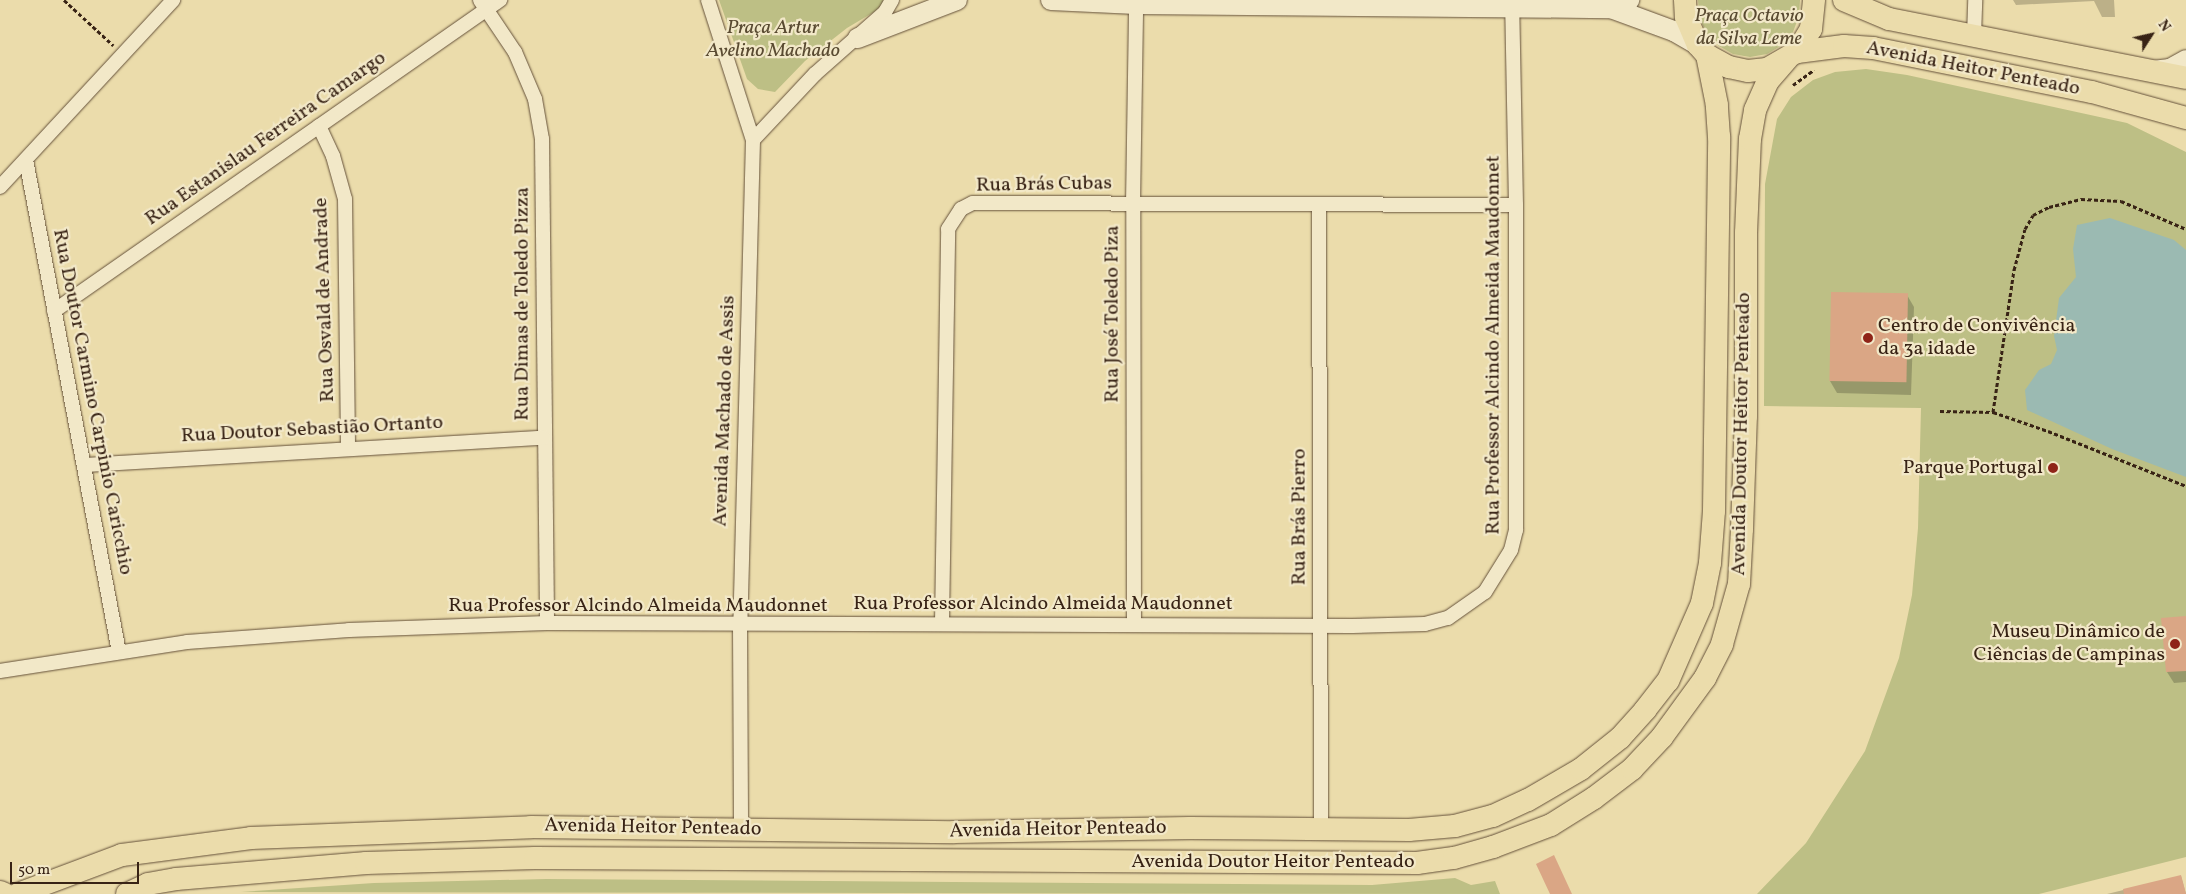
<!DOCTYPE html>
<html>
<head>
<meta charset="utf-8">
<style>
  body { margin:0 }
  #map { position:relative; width:2186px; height:894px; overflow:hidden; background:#ebdcab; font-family:Vollkorn,serif }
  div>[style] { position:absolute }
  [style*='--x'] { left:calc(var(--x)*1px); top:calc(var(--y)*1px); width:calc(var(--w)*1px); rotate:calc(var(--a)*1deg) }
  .green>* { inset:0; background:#bdbf85 }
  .water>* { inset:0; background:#9bbab2 }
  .shadow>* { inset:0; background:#0003 }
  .building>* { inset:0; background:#daa685; transform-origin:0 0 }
  .path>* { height:3px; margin-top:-1.5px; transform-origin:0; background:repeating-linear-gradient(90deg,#382315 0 4px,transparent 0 6.5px) }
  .roads { filter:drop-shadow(0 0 1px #65513a) drop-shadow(0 0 1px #65513a) }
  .street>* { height:14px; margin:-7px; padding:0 7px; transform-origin:7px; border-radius:7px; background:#f2e8c8 }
  .secondary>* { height:20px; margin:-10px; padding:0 10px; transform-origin:10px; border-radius:10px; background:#f2e8c8 }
  .primary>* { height:22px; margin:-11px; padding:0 11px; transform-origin:11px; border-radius:11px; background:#ebdcab }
  .dots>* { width:14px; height:14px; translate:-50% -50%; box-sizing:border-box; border:2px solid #f2e8c8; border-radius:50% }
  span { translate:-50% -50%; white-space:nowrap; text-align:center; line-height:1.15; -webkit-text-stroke:4.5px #f2e8c8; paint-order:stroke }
  .park-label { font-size:20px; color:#594a31; font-style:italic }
  .street-label { font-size:20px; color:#382315 }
  .poi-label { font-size:20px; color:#382315 }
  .left { translate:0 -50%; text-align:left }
  .right { translate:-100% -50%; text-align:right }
  .north { position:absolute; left:2126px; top:10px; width:50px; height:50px; -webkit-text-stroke:4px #f2e8c8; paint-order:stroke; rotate:55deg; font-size:14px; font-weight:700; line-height:20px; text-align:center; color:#382315 }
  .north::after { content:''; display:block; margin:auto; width:18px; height:22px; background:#382315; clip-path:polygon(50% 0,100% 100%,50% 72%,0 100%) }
  .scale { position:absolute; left:10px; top:862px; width:129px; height:22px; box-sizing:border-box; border:2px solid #382315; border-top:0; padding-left:6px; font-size:15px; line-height:18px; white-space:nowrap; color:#382315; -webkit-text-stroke:4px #f2e8c8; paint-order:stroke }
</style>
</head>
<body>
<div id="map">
  <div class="green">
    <div style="clip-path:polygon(719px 0,884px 0,884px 2px,879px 9px,847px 28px,805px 61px,775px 92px,758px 89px,747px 79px)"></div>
    <div style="clip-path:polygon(1698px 0,1800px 0,1799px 16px,1793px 32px,1782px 45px,1767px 54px,1750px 57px,1733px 54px,1719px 46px,1707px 35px,1700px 19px)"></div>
    <div style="clip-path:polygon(1866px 69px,1907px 75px,2127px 123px,2186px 152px,2186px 857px,2039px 894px,1757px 894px,1806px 843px,1865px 751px,1899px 658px,1912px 595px,1918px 528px,1921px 408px,1764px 406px,1765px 184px,1777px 119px,1791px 97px,1813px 80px,1835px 72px)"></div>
    <div style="clip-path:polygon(1455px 878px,1471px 885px,1495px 881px,1500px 894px,241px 892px,374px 883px,546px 879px,1372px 885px)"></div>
  </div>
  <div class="water">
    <div style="clip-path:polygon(2110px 218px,2174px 240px,2186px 250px,2186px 477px,2112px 449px,2027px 410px,2025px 390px,2039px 370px,2051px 364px,2057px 350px,2054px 336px,2059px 298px,2076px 277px,2073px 249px,2077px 225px)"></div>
  </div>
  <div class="shadow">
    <div style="clip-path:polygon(2013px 0,2114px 0,2115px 17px,2102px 17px,2094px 1px,2016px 5px)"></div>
    <div style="clip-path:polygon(1907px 295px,1914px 307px,1911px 395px,1837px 393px,1830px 381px)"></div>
    <div style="clip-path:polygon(2186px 617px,2186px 682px,2174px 683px,2167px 672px)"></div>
    <div style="clip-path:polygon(2181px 876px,2186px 894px,2107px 894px)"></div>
  </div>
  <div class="building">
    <div style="left:1831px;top:292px;width:77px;height:89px;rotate:1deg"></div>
    <div style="clip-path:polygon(2186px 616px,2186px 671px,2166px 672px,2161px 618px)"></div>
    <div style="clip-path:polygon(1554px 855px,1572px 894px,1550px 894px,1536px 864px)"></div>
    <div style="clip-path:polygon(2181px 875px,2186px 894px,2124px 894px,2123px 889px)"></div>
  </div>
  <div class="path">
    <div style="--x:64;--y:0;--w:67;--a:42.6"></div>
    <div style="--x:1793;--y:85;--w:26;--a:-36"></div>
    <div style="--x:1940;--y:411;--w:53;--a:1.1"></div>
    <div style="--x:1993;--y:412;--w:58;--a:19.1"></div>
    <div style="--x:2048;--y:431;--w:149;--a:21.7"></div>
    <div style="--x:1993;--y:412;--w:144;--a:-81.6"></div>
    <div style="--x:2014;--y:270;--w:42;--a:-75"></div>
    <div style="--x:2025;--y:229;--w:16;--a:-60"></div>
    <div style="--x:2033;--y:215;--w:18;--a:-27"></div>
    <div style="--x:2049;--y:207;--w:33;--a:-14"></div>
    <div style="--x:2081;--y:199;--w:40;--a:2.9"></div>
    <div style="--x:2121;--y:201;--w:71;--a:23.3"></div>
  </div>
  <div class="roads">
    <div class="street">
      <div style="--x:480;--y:0;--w:63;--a:56.1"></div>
      <div style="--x:515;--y:52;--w:51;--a:66.9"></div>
      <div style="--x:535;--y:99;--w:41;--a:80.1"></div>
      <div style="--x:542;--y:139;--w:484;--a:89.4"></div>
      <div style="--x:708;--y:0;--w:147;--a:72.2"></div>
      <div style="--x:753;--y:140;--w:485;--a:91.5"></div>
      <div style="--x:740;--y:625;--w:204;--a:89.7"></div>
      <div style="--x:1974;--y:36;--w:36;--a:-88"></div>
      <div style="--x:319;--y:126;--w:33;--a:65"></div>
      <div style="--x:333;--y:156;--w:45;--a:74.4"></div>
      <div style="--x:345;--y:199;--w:248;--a:89.3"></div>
      <div style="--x:753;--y:140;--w:91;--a:-46.8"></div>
      <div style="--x:815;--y:74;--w:94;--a:-41.5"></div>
      <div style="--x:885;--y:12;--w:14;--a:-60"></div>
      <div style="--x:26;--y:160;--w:501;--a:79.3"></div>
      <div style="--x:0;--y:187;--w:255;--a:-47.2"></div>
      <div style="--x:1319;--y:204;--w:625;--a:89.82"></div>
      <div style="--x:54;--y:311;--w:544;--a:-34.89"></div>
      <div style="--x:84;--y:465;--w:460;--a:-3.4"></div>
      <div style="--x:942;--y:623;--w:394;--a:-89.1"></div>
      <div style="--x:948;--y:229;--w:24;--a:-57"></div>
      <div style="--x:961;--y:209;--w:13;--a:-27"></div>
      <div style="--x:973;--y:203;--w:543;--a:0.21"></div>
      <div style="--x:1134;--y:624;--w:420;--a:-90.1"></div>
      <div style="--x:1133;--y:204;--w:200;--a:-89.1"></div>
      <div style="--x:1136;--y:4;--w:9;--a:-21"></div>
      <div style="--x:0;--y:671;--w:189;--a:-8.8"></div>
      <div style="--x:187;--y:642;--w:162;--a:-4.2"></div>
      <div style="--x:349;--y:630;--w:198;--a:-2"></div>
      <div style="--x:547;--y:623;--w:805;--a:0.21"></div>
      <div style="--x:1352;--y:626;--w:73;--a:-1.6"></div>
      <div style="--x:1425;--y:624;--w:24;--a:-15"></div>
      <div style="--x:1448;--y:618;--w:45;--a:-35.1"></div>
      <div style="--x:1485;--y:592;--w:49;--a:-58.2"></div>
      <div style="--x:1511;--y:550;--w:21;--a:-76"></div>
      <div style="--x:1516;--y:530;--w:325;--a:-90"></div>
      <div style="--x:1516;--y:205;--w:200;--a:-91.1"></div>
    </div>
    <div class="secondary">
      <div style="--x:1051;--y:0;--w:85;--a:2.7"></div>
      <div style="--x:1136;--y:4;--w:475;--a:0.5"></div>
      <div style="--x:1611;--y:8;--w:20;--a:-24"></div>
      <div style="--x:1611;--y:8;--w:67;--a:20.1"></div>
      <div style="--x:1674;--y:31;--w:28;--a:30"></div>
      <div style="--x:858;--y:38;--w:106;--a:-21"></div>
      <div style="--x:2153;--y:71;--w:17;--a:-7"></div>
      <div style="--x:2170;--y:69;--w:18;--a:-29"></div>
    </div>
    <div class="primary">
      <div style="--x:1685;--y:0;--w:17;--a:87"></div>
      <div style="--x:1686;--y:17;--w:30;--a:67"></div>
      <div style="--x:1698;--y:45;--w:13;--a:48"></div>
      <div style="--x:1707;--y:55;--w:25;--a:29"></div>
      <div style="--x:1729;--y:67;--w:19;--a:12"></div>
      <div style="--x:1748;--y:71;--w:19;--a:-6"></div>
      <div style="--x:1767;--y:69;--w:34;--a:-30"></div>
      <div style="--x:1797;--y:52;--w:27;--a:-59"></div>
      <div style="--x:1811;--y:29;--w:29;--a:-84"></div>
      <div style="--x:1844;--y:0;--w:49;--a:22.9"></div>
      <div style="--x:1889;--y:19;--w:303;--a:11.2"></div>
      <div style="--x:1797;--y:52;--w:47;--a:-7.3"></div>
      <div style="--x:1844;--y:46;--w:29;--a:4"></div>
      <div style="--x:1873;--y:48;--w:223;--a:11.4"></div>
      <div style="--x:2092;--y:92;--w:98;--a:15.5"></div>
      <div style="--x:0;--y:892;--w:5;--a:22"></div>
      <div style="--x:18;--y:894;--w:111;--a:-20.6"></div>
      <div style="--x:122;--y:855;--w:130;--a:-7.5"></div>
      <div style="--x:251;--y:838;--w:280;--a:-2.2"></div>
      <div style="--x:531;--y:827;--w:423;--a:0.7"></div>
      <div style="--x:954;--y:832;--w:236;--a:-1"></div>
      <div style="--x:1190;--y:828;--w:219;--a:0.5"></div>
      <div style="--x:1409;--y:830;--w:46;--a:-5"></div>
      <div style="--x:1455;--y:826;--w:39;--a:-15"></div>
      <div style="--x:1493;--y:816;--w:38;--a:-25"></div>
      <div style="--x:1528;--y:800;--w:61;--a:-30.3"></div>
      <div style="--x:1581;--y:769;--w:50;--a:-38.5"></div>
      <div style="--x:1620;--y:738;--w:38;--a:-48"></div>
      <div style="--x:1645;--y:710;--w:37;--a:-52"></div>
      <div style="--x:1668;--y:681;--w:85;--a:-66.4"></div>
      <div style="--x:1702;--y:603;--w:41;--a:-78.7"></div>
      <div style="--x:1710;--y:563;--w:52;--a:-85.6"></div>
      <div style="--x:1714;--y:511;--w:374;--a:-89.2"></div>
      <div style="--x:1719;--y:137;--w:32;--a:-94"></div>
      <div style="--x:1717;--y:105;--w:51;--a:-101.3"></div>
      <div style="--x:127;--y:894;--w:23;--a:-25"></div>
      <div style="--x:148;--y:884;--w:28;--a:-10"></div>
      <div style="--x:176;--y:879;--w:191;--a:-4.8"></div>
      <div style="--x:366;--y:863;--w:169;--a:-1.7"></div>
      <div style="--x:535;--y:858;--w:882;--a:0.32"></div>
      <div style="--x:1417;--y:863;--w:37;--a:-8"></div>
      <div style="--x:1454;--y:858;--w:41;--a:-15.8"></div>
      <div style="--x:1493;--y:847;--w:62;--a:-20.8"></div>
      <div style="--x:1551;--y:825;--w:51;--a:-32.1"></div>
      <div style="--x:1594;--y:798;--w:48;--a:-37.3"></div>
      <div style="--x:1632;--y:769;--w:44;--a:-46.8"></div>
      <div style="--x:1662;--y:737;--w:73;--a:-53.9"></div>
      <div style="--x:1705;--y:678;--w:38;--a:-63"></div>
      <div style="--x:1722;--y:644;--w:62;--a:-74.2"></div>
      <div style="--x:1739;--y:584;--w:55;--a:-86.9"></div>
      <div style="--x:1742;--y:529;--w:113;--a:-88"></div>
      <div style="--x:1746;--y:416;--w:183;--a:-90"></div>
      <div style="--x:1746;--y:233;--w:94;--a:-87.6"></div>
      <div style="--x:1750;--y:139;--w:29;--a:-80"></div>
      <div style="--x:1755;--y:110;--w:32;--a:-66"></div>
      <div style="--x:1768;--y:81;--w:29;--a:-49"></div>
    </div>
  </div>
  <div class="dots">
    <div style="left:1868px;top:338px;background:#8f2418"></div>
    <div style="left:2053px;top:468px;background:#8f2418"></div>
    <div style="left:2175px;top:644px;background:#8f2418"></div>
  </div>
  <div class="park-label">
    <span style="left:1749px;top:28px">Praça Octavio<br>da Silva Leme</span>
    <span style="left:773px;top:40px">Praça Artur<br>Avelino Machado</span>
  </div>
  <div class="street-label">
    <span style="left:1973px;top:69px;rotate:11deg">Avenida Heitor Penteado</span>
    <span style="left:266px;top:139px;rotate:-35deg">Rua Estanislau Ferreira Camargo</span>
    <span style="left:1044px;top:185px;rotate:-1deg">Rua Brás Cubas</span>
    <span style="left:325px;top:300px;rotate:-92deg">Rua Osvald de Andrade</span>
    <span style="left:523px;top:304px;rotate:-90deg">Rua Dimas de Toledo Pizza</span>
    <span style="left:1113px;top:314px;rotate:-90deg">Rua José Toledo Piza</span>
    <span style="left:1494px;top:345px;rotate:-90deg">Rua Professor Alcindo Almeida Maudonnet</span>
    <span style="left:92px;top:402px;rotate:79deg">Rua Doutor Carmino Carpinio Caricchio</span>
    <span style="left:725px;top:411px;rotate:-88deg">Avenida Machado de Assis</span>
    <span style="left:312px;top:430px;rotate:-3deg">Rua Doutor Sebastião Ortanto</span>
    <span style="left:1742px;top:434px;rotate:-89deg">Avenida Doutor Heitor Penteado</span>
    <span style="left:1300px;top:517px;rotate:-90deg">Rua Brás Pierro</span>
    <span style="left:1043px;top:604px">Rua Professor Alcindo Almeida Maudonnet</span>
    <span style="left:638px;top:606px">Rua Professor Alcindo Almeida Maudonnet</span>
    <span style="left:653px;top:828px;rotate:1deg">Avenida Heitor Penteado</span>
    <span style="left:1058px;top:830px;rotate:-1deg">Avenida Heitor Penteado</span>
    <span style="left:1273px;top:862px">Avenida Doutor Heitor Penteado</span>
  </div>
  <div class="poi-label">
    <span class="left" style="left:1878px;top:338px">Centro de Convivência<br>da 3a idade</span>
    <span class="right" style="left:2043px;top:468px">Parque Portugal</span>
    <span class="right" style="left:2165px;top:644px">Museu Dinâmico de<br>Ciências de Campinas</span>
  </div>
  <div class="north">N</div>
  <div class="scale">50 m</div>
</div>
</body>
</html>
